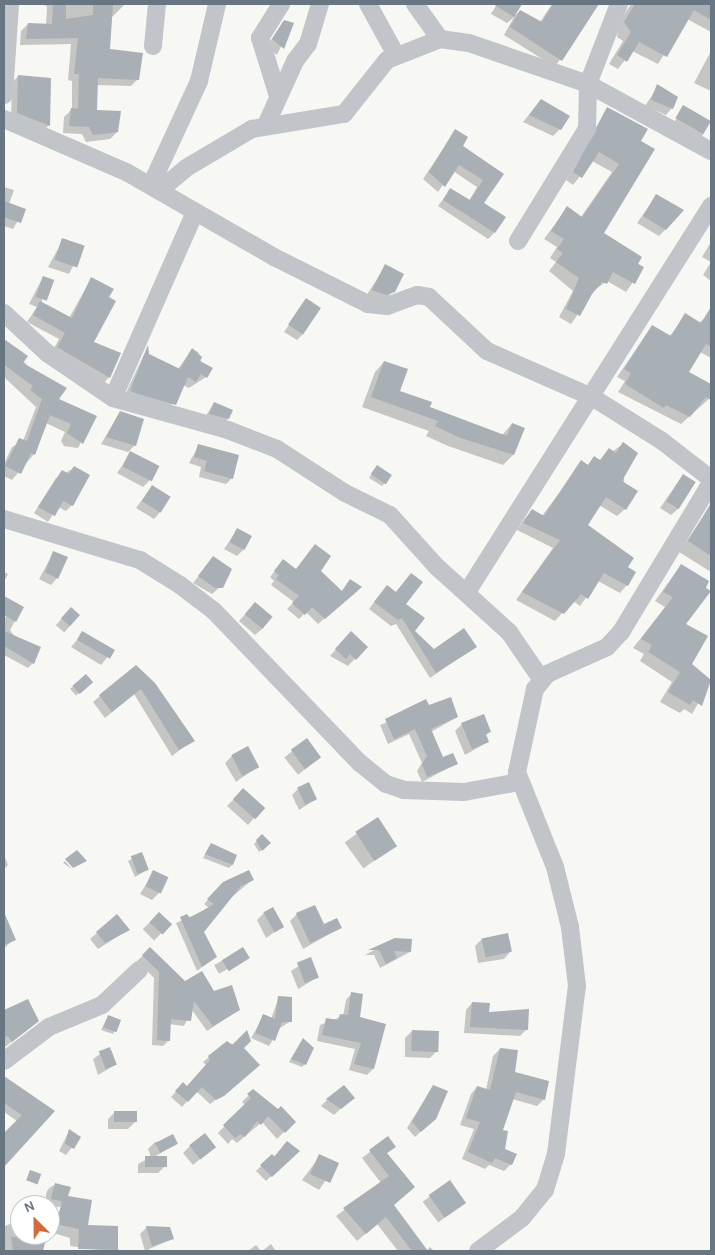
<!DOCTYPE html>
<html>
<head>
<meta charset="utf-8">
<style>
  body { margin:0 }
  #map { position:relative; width:715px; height:1255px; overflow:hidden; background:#f7f7f4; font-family:Karla,sans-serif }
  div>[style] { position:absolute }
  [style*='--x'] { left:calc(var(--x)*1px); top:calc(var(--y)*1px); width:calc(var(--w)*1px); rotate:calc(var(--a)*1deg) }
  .shadow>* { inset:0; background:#0003; transform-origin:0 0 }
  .round { border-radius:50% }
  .building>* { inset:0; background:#a8afb5; transform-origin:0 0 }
  .minor>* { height:18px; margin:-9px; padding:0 9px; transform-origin:9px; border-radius:9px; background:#c1c4c8 }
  span { translate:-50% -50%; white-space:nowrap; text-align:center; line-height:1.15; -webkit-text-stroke:5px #fff; paint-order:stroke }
  .frame { position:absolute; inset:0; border:5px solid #687583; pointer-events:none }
  .north { position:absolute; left:10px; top:1195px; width:50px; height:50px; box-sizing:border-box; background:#fff; border:1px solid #c3c8cd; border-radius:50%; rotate:337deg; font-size:14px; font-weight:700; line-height:20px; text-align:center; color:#687583 }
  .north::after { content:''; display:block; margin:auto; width:18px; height:22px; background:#d86934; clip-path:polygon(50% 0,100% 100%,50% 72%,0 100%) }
</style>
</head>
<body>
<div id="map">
  <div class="shadow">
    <div style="clip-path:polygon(40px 4px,125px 4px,111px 18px,109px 50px,138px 79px,131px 86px,97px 85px,96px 111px,117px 132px,110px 139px,86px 142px,82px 134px,63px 133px,64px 117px,72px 109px,72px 81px,68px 80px,71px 44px,20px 45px,21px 31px,28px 24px,46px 25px,47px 6px)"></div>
    <div style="clip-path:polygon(497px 4px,522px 4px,514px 16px,520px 11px,540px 22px,552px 4px,596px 4px,555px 67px,504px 35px,514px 17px,507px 23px,491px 14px)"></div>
    <div style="clip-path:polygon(631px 4px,703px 4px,711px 9px,711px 32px,687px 19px,658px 64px,632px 51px,618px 69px,609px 64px,623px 41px,617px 37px,619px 23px)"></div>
    <div style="clip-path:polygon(284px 21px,292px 24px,277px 55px,266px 47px)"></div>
    <div style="clip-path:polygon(711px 51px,711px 91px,694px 83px)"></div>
    <div style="clip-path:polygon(18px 76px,49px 125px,42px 132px,11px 120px,12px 83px)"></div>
    <div style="clip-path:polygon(658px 86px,672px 108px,666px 115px,645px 106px)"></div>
    <div style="clip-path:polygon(541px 100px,560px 129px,553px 136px,523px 122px)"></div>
    <div style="left:684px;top:106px;width:31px;height:19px;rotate:31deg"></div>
    <div style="clip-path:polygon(608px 108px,640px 141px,602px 233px,643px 268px,626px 292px,607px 281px,595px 290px,571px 324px,559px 317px,573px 291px,549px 271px,556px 262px,550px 258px,557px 247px,544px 239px,567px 208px,581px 217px,612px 172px,592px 161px,573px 185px,566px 180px)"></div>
    <div style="clip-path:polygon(455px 131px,461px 146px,503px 174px,482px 204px,494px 233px,488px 239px,438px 206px,450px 190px,469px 201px,477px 187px,453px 171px,438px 192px,423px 179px)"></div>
    <div style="clip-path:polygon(4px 187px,14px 190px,9px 204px,24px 210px,13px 229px,4px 226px)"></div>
    <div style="clip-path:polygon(657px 195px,683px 211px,659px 236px,637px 223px)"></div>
    <div style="clip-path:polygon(63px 240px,83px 247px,69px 274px,48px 267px)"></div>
    <div style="clip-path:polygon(711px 242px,711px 281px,703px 275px,711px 262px,702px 257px)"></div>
    <div style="clip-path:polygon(386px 265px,394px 291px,386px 298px,366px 296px)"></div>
    <div style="clip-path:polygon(43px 277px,42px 303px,69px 318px,91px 279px,107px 298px,92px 342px,109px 377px,103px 384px,51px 354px,59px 339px,27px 322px,37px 307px,29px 304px)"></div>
    <div style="clip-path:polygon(306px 300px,304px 333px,297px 340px,284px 332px)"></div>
    <div style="clip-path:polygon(686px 315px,699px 323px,707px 316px,711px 319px,711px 358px,700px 352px,687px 372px,711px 385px,711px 397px,681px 424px,618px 392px,625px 381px,617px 377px,652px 326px,669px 337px)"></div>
    <div style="clip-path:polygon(8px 343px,57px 400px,95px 416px,78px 448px,64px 446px,61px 441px,65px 432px,46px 423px,34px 454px,12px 480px,4px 476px,4px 464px,12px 447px,23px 441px,36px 407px,4px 377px)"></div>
    <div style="clip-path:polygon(147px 348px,147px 355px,178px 369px,192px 349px,198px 352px,206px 377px,189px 388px,183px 385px,168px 411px,124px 397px)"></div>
    <div style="clip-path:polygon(384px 362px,399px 392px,428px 407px,502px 435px,512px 424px,524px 428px,513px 455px,503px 465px,448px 446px,426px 436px,429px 431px,362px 407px,375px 372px)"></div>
    <div style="clip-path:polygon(214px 403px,228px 419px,221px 425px,203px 420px)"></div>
    <div style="clip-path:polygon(120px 412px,135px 445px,128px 452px,101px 444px)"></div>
    <div style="clip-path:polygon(623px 444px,625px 509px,617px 516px,599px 505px,587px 526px,626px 568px,627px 585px,620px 593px,598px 581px,580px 606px,573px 601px,555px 621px,516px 600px,553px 548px,517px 530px,525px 518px,532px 510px,542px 516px,582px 462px,587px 466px,595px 458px,599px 461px)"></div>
    <div style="clip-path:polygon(199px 445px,232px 478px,226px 484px,199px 477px,201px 467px,189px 463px)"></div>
    <div style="clip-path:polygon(131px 453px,150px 480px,143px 487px,117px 473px)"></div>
    <div style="clip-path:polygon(74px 468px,72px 505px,66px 511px,58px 507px,48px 522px,34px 513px,56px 478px)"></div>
    <div style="clip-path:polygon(374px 470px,385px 483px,382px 486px,369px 478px)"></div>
    <div style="clip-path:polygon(683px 475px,678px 509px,671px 515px,660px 508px)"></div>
    <div style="clip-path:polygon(152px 486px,160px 512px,154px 519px,136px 508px)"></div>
    <div style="clip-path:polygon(711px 505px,711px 572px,679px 552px)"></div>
    <div style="clip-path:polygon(237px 530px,244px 549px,237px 556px,224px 549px)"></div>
    <div style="clip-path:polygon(315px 546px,319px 571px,341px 592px,350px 581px,355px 593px,318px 624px,306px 612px,299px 619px,287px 609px,294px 602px,271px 585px,274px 581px,270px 577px,278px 567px,296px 570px)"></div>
    <div style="clip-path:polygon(54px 552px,57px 578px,51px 585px,39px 579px)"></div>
    <div style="clip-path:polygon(213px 558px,219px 588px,212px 594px,193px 583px)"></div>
    <div style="clip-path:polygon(681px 565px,690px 664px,711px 681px,692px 714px,684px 709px,680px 713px,660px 702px,672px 682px,640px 661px,644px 654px,633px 648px,665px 607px,655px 601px)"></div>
    <div style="clip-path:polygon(4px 572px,8px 574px,4px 582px)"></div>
    <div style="clip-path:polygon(411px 574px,404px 604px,413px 631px,434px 651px,476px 646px,430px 678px,396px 624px,391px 626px,369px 609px,381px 593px,395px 593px)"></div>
    <div style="clip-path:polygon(22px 608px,10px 630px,33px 663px,28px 668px,4px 655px,4px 620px,10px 609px)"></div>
    <div style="left:71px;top:608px;width:11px;height:23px;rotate:41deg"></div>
    <div style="clip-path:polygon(249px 610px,262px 629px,255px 635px,239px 621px)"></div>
    <div style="clip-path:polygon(83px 633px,113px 650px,101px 665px,71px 647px)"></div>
    <div style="clip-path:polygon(345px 639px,366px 647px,348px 666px,330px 656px)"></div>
    <div style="left:86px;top:675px;width:9px;height:21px;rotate:49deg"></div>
    <div style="clip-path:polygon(154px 684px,193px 740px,172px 756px,134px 694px,105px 718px,93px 702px,100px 696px)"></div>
    <div style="clip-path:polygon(428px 706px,457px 717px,431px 732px,442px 759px,456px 764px,422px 782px,417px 771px,422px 763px,409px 734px,388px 744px,380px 725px)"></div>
    <div style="clip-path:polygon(462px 724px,490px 731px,485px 736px,488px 742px,465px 755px,455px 731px)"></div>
    <div style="left:306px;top:740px;width:22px;height:28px;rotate:51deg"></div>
    <div style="clip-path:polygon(232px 756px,258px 766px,236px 782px,225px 763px)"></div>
    <div style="clip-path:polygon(298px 789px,316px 799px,299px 810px,292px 795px)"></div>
    <div style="clip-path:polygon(243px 790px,254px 818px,248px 825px,227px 806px)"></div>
    <div style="left:377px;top:819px;width:32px;height:40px;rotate:54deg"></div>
    <div style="clip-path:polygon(262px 836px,269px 843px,259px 852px,254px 844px)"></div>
    <div style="clip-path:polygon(209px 847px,235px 855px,232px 865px,229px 868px,203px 858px)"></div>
    <div style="clip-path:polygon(141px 854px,147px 870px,135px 877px,128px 861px)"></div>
    <div style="clip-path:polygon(4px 855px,8px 865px,4px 869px)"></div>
    <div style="clip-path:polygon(65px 861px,72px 869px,63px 863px)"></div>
    <div style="clip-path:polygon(154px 872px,159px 893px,152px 900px,140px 894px)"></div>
    <div style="clip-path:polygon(252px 880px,220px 907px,201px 936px,215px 957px,197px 971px,176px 923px,209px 908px,204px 904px,224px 883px)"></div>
    <div style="left:159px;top:913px;width:16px;height:23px;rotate:45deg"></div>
    <div style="clip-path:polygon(264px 913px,282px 927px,266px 938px,257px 920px)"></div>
    <div style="clip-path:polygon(297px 914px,323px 926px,340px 928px,303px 949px,290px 921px)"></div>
    <div style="clip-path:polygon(8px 925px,15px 939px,4px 948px,4px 927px)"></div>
    <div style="clip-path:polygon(128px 930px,98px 949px,90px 939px,97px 933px)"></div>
    <div style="clip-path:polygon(482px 939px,510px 952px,504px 959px,478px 963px,475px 946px)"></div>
    <div style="clip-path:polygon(389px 942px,410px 952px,380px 968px,374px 955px,365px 955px)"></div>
    <div style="clip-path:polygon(150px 949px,185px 983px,213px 992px,239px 1010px,207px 1031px,192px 1010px,184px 1026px,169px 1024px,169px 1040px,163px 1046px,152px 1045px,154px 978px,137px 961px)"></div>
    <div style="left:243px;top:949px;width:10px;height:33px;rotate:61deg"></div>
    <div style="clip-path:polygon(310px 959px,318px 977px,298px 989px,291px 971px)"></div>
    <div style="clip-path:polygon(352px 993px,373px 1069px,367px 1075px,349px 1070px,355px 1049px,317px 1041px,320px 1025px,343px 1016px,346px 1000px)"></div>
    <div style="clip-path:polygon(279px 997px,291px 1021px,280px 1028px,269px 1046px,251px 1038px,264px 1016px,271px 1019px)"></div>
    <div style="clip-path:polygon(472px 1003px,488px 1013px,527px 1029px,520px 1036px,464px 1033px,466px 1010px)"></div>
    <div style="clip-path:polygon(108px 1016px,119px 1020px,113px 1034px,101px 1030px)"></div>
    <div style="clip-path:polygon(37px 1021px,31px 1027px,5px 1047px,4px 1025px)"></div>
    <div style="clip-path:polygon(412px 1031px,437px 1051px,430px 1058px,405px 1057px,405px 1038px)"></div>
    <div style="clip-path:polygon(227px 1042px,243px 1048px,254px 1070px,210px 1104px,196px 1091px,182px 1107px,171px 1097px,183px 1084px,186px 1088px,206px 1065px,203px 1062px)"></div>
    <div style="clip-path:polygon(301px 1043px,305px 1064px,302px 1067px,289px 1062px)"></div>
    <div style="clip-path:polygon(109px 1048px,115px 1065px,98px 1075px,93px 1059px)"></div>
    <div style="clip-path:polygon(500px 1049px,513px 1073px,544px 1099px,537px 1106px,512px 1099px,502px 1131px,503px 1150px,511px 1164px,504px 1171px,489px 1165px,485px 1169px,462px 1159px,474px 1129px,460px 1125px,471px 1094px,477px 1087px,486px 1090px,493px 1056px)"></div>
    <div style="clip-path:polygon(8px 1081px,53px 1111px,4px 1164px,4px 1134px,17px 1121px,4px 1112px)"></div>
    <div style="clip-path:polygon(433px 1086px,435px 1118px,415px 1137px,407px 1128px)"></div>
    <div style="clip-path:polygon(253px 1091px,294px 1122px,277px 1139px,262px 1122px,237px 1143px,232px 1139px,228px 1144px,218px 1133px,245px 1105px,242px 1102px)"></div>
    <div style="clip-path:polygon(327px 1100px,346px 1104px,334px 1115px,321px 1106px)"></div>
    <div style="clip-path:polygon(115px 1112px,135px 1122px,128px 1129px,108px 1129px,108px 1119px)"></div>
    <div style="clip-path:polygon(69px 1131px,80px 1137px,66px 1155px,59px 1151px)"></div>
    <div style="clip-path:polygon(388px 1138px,394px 1147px,386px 1154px,393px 1205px,426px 1251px,430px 1247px,434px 1251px,398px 1251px,377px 1224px,357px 1241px,336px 1216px,381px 1183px,362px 1158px)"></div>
    <div style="clip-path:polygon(155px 1142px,176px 1144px,154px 1157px,165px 1166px,158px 1173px,138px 1173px,138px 1164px,151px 1157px,148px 1149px)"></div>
    <div style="clip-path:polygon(190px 1146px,214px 1147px,193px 1165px,183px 1153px)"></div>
    <div style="clip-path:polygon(298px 1151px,266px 1181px,256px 1171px,272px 1156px)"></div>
    <div style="clip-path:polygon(320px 1156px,337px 1164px,319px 1190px,302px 1180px)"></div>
    <div style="left:449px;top:1182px;width:26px;height:33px;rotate:53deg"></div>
    <div class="round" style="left:46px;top:1185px;width:22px;height:22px"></div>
    <div style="clip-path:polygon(88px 1215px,86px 1226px,117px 1242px,108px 1251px,70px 1246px,70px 1238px,50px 1232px,50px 1218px)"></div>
    <div style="clip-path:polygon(20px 1220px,20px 1235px,46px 1235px,42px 1251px,4px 1251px,5px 1226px)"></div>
    <div style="clip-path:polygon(147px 1227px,172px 1239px,145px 1251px,140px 1234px)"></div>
    <div style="clip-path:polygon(271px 1244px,276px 1251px,262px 1251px)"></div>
    <div style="clip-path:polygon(256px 1245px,261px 1251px,248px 1251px)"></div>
  </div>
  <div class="building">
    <div style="clip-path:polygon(53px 4px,66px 4px,66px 19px,93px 15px,93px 4px,113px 4px,110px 49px,143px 53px,139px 80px,98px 78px,97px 110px,121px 111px,118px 132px,93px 135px,89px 127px,69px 126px,71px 108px,78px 109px,79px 74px,74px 74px,78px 38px,26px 39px,28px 23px,52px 24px)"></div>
    <div style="clip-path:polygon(493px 4px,522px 4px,514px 17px)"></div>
    <div style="clip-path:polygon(553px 4px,599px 4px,562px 61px,510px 27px,520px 10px,542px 22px)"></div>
    <div style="clip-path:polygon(635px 4px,711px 4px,711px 20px,694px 10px,667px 57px,639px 42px,627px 62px,617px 55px,631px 32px,624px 22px)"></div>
    <div style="clip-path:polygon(284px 20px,294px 23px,284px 49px,272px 39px)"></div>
    <div style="clip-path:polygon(18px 75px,51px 78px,50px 126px,17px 113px)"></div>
    <div style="clip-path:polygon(657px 84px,678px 97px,673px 109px,651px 100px)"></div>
    <div style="clip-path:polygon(541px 99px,570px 116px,561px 130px,529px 115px)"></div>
    <div style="left:683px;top:105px;width:32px;height:15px;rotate:30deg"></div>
    <div style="clip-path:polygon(607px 107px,648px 129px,641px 141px,655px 149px,604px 233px,642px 257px,638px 264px,644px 267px,635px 284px,613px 272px,607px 284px,602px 282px,592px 294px,580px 316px,566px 309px,579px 278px,556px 262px,563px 253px,557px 249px,564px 239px,551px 231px,567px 206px,582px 217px,619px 164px,599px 152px,582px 178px,573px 172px)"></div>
    <div style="clip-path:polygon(455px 129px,468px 137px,463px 146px,504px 174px,484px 203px,506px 217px,495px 233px,443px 200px,450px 188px,470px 200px,483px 180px,459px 165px,445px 187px,429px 172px)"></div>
    <div style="clip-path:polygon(656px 194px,684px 210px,666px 230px,643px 216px)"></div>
    <div style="clip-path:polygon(4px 201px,26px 209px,21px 223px,4px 217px)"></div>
    <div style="left:62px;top:238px;width:24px;height:23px;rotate:19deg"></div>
    <div style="clip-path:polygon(385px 264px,404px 274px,395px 292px,386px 295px,372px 290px)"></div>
    <div style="left:43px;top:276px;width:12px;height:22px;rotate:20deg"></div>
    <div style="clip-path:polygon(91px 277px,114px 289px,109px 297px,116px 301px,94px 342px,121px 353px,110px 378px,57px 347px,65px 333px,33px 315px,40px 301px,72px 318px)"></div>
    <div style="left:306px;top:298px;width:18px;height:32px;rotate:34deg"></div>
    <div style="clip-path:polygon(711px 307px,711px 347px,706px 344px,689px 372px,711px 384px,711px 400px,706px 397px,690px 417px,666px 405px,664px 408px,625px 384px,631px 373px,624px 369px,652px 325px,671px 336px,685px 313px,701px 323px)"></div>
    <div style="clip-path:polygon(4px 339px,28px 356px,23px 363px,67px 388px,59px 399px,97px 416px,83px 444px,67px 433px,71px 424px,50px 415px,35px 455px,31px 453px,21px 474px,5px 466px,19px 438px,27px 441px,42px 399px,30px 390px,33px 386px,4px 365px)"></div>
    <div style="clip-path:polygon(148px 345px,149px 354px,180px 369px,192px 348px,202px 357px,200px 361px,213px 368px,207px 378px,201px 374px,196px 382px,188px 377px,176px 405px,135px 393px,130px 391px)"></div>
    <div style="clip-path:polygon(384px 361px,408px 369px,400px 391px,432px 402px,430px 407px,507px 436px,512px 423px,525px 428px,514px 455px,458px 437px,435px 426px,438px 421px,371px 397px)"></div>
    <div style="clip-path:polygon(214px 402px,233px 410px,229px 419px,209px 414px)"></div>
    <div style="clip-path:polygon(120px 411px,144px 419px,136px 446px,106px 437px)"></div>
    <div style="clip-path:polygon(623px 442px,638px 453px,622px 481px,638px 491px,626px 510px,606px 497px,588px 525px,634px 558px,628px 567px,636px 572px,628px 586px,604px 573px,588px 599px,581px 594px,564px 614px,522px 592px,560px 540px,523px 523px,532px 509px,544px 516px,581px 460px,588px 465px,594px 456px,600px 460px,609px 448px,616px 453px)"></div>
    <div style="clip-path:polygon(198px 444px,239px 455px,233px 479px,204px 471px,207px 461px,194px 457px)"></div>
    <div style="left:130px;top:451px;width:33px;height:17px;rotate:27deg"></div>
    <div style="left:377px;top:465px;width:18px;height:11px;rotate:34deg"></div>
    <div style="clip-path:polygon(74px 466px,90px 475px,73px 506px,63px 501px,55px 516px,38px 507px,62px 470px,69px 474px)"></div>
    <div style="left:683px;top:474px;width:15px;height:32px;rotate:32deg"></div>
    <div style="left:152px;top:485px;width:22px;height:19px;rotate:32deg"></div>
    <div style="clip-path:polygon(711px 503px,711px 556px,688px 541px)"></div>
    <div style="left:237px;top:528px;width:17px;height:16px;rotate:28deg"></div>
    <div style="clip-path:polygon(315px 544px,331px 556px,321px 571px,342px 591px,350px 579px,362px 587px,325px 619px,312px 607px,305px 615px,292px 603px,299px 596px,276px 579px,279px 575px,274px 571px,283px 559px,296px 569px)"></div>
    <div style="clip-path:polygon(53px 551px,68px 557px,58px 579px,45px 572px)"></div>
    <div style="clip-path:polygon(213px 556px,232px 569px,223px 588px,215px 588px,198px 576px)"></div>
    <div style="clip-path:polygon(681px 564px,709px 581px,706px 588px,711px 591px,686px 624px,708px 636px,692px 664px,711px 680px,702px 706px,693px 700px,690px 705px,668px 692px,680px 672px,648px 652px,652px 645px,641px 639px,673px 597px,663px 592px)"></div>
    <div style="clip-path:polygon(411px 573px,423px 582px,406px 604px,425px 618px,415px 631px,434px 649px,464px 628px,477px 647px,436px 673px,402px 618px,398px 620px,374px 602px,387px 585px,396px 592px)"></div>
    <div style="clip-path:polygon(4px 596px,24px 607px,16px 622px,4px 615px)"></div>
    <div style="left:255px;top:602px;width:23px;height:16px;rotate:40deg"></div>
    <div style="left:71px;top:607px;width:12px;height:15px;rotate:42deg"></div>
    <div style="clip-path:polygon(4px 631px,41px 647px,34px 664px,4px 646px)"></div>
    <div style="left:82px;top:631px;width:38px;height:10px;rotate:30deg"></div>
    <div style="clip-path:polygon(351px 631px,368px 647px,356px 660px,350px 654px,346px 659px,335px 649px)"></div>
    <div style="clip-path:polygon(136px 665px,155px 683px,195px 741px,179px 750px,141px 689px,112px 712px,99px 695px)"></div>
    <div style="left:86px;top:674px;width:11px;height:18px;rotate:49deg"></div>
    <div style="clip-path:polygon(451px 697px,458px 717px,431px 729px,443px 757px,453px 753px,458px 764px,427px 777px,422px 764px,427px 756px,415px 729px,394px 739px,385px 719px,426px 699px,429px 705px)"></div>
    <div style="clip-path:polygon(484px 714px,491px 732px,486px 734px,489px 742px,472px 749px,461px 723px)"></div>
    <div style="left:307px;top:738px;width:24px;height:20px;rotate:54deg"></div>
    <div style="left:248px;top:746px;width:24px;height:19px;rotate:62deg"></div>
    <div style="left:309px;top:782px;width:19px;height:13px;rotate:65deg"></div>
    <div style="left:243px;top:788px;width:30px;height:15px;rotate:42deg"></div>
    <div style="left:378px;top:817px;width:35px;height:27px;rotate:57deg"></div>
    <div style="clip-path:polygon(262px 834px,271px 843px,262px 851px,256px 840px)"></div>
    <div style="clip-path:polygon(211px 843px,237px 855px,233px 865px,205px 854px)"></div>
    <div style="clip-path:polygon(77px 850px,87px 861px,73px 868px,65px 859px)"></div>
    <div style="left:142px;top:852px;width:19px;height:12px;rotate:69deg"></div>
    <div style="left:153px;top:870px;width:17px;height:18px;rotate:25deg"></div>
    <div style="clip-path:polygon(249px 870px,254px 880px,241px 886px,204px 932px,217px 957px,202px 967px,180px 917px,187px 914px,190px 918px,214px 904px,207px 899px,223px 882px)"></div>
    <div style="clip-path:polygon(315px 905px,324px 924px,337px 918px,342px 928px,310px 943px,296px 913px)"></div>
    <div style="left:273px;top:907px;width:23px;height:11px;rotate:61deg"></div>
    <div style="clip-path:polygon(4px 912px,16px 940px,4px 945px)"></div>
    <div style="left:159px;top:912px;width:18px;height:14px;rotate:43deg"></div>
    <div style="clip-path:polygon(117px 914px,130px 930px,105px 943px,96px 932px)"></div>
    <div style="left:508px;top:933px;width:19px;height:27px;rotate:78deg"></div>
    <div style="clip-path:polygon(395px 938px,412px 939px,411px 952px,394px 951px,397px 958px,386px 964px,379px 950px,368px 950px)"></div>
    <div style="clip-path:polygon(150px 947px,185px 981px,202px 971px,214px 991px,232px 985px,240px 1010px,213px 1026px,194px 1001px,191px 1021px,171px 1019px,170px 1041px,157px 1040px,159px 972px,142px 955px)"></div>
    <div style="left:243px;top:947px;width:13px;height:25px;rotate:58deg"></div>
    <div style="left:311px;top:957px;width:22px;height:15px;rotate:69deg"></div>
    <div style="clip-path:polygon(351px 992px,363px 994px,360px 1017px,386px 1024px,374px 1069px,354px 1064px,361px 1043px,322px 1035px,326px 1018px,338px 1020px,340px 1014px,348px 1015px)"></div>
    <div style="clip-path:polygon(278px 996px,292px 997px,292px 1022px,282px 1022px,275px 1041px,255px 1033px,263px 1014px,275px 1019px)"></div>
    <div style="clip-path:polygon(28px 999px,39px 1021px,12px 1042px,8px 1036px,4px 1038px,4px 1010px)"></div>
    <div style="clip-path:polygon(472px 1002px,490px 1003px,489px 1012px,529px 1009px,528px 1030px,470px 1027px)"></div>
    <div style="left:108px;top:1015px;width:14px;height:13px;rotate:21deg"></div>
    <div style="clip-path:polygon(247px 1030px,251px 1041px,244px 1048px,260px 1065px,224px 1096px,216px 1100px,202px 1087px,188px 1102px,175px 1091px,183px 1082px,187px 1086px,210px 1060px,208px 1056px,227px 1041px,232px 1045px)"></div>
    <div style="left:412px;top:1030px;width:27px;height:21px;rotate:2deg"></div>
    <div style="clip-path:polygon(303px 1038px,314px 1048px,306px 1065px,291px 1059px)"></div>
    <div style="left:110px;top:1047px;width:19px;height:12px;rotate:69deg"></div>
    <div style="clip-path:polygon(500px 1048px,518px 1050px,515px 1072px,549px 1081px,545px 1100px,516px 1092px,503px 1130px,508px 1131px,505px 1149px,517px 1154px,512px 1165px,495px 1158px,492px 1163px,468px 1152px,480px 1122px,466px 1118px,477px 1086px,490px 1090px)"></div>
    <div style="clip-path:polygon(4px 1076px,55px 1111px,4px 1167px,4px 1133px,22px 1115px,4px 1103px)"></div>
    <div style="clip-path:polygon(344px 1085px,355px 1098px,341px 1109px,326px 1099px)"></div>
    <div style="clip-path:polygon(433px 1085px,448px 1091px,436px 1119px,421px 1132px,412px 1122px)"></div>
    <div style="clip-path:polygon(253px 1089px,278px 1109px,281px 1106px,296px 1122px,285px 1133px,268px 1116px,261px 1125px,257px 1121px,245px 1137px,240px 1134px,235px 1138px,223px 1125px,251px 1098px,247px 1094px)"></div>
    <div style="left:114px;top:1111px;width:23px;height:11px"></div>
    <div style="clip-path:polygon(69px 1129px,81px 1137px,74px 1149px,65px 1144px)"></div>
    <div style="left:205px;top:1133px;width:18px;height:20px;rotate:52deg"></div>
    <div style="left:173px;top:1134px;width:11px;height:20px;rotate:63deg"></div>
    <div style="clip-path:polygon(388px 1136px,396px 1147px,387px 1153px,415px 1187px,394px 1205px,428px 1251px,412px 1251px,386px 1217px,366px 1234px,343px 1208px,389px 1176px,369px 1150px)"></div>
    <div style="clip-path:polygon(287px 1141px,300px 1151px,272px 1177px,260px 1165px,272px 1154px,274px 1157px)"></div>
    <div style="left:319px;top:1154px;width:22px;height:22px;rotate:24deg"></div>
    <div style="left:145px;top:1156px;width:22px;height:11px"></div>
    <div style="left:30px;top:1170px;width:12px;height:11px;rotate:20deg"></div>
    <div style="left:450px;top:1180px;width:28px;height:26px;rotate:55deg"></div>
    <div style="clip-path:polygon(55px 1183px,71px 1187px,68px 1196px,92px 1200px,88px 1225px,118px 1226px,118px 1250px,78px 1249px,79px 1229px,56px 1224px,62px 1201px,51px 1199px)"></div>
    <div style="clip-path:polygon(146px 1226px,170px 1227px,174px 1239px,152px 1246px)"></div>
    <div style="clip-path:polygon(11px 1237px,46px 1239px,43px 1251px,13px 1251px)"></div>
  </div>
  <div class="minor">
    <div style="--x:368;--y:4;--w:58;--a:61.2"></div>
    <div style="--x:415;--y:4;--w:43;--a:54.5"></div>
    <div style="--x:153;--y:46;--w:42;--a:-84.6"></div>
    <div style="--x:4;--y:95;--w:91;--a:-86.2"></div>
    <div style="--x:278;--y:96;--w:61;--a:-107.2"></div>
    <div style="--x:260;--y:38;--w:40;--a:-58"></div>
    <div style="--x:4;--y:119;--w:135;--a:23.5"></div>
    <div style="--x:128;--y:173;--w:168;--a:29.9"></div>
    <div style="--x:274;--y:257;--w:105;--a:26.6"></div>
    <div style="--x:368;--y:304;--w:19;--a:6"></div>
    <div style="--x:387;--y:306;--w:32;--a:-20"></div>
    <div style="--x:417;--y:295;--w:12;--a:9"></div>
    <div style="--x:429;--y:297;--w:79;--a:43"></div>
    <div style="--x:487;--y:351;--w:115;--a:23.7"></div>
    <div style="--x:592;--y:397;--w:83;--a:32.2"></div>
    <div style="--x:662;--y:441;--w:62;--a:37.8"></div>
    <div style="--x:266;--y:125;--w:70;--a:-65.6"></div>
    <div style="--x:295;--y:61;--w:21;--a:-53"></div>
    <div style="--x:308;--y:44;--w:42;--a:-73.3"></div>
    <div style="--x:151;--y:185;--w:115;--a:-65.2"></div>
    <div style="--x:199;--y:81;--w:79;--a:-76.8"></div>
    <div style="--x:160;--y:190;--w:34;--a:-40"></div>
    <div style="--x:186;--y:168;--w:77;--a:-30.6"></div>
    <div style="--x:252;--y:129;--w:93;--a:-9.3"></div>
    <div style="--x:344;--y:114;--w:69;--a:-51.5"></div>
    <div style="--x:387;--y:60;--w:57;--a:-21.6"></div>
    <div style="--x:440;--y:39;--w:29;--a:8"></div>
    <div style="--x:469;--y:43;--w:126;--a:19"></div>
    <div style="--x:588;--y:84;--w:140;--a:28.6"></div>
    <div style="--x:518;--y:241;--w:132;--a:-58.4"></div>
    <div style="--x:587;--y:129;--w:45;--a:-88.7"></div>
    <div style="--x:588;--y:84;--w:86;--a:-68.8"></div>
    <div style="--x:4;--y:313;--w:59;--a:42.9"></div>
    <div style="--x:47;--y:353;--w:80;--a:34.3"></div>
    <div style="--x:113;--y:398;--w:119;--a:15.5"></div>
    <div style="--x:228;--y:430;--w:53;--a:21.2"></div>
    <div style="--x:277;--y:449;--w:81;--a:32.9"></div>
    <div style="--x:345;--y:493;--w:50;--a:26.1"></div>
    <div style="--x:390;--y:515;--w:70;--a:47.9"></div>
    <div style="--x:437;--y:567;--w:97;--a:42.1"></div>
    <div style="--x:509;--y:632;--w:58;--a:55.5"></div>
    <div style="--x:113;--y:398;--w:203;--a:-66.2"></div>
    <div style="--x:4;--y:519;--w:142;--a:16.8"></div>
    <div style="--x:140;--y:560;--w:47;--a:32"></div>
    <div style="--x:180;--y:585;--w:43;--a:37.4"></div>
    <div style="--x:214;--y:611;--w:211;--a:46.2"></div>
    <div style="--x:360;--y:763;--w:33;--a:39"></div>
    <div style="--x:386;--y:784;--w:19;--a:18"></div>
    <div style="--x:404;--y:790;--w:60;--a:1.9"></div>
    <div style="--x:464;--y:792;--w:56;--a:-10.3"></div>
    <div style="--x:467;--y:592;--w:457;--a:-57.7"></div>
    <div style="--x:4;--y:1061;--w:56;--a:-37.1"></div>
    <div style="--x:49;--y:1027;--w:57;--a:-22.5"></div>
    <div style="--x:102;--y:1005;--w:51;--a:-43.4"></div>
    <div style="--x:478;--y:1251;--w:55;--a:-36.9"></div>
    <div style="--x:522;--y:1218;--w:36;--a:-51"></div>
    <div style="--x:545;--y:1190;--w:38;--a:-73"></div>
    <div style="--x:556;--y:1154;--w:169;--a:-82.9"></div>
    <div style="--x:577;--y:986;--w:59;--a:-96.8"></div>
    <div style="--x:570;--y:927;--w:62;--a:-104"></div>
    <div style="--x:555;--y:867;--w:102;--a:-111.8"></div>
    <div style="--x:517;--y:772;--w:85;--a:-77.8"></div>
    <div style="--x:535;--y:689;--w:19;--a:-51"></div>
    <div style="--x:547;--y:674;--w:66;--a:-24.2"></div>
    <div style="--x:607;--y:647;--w:21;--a:-47"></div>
    <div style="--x:621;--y:632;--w:174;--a:-58.9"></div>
  </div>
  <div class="frame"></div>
  <div class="north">N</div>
</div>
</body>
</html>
